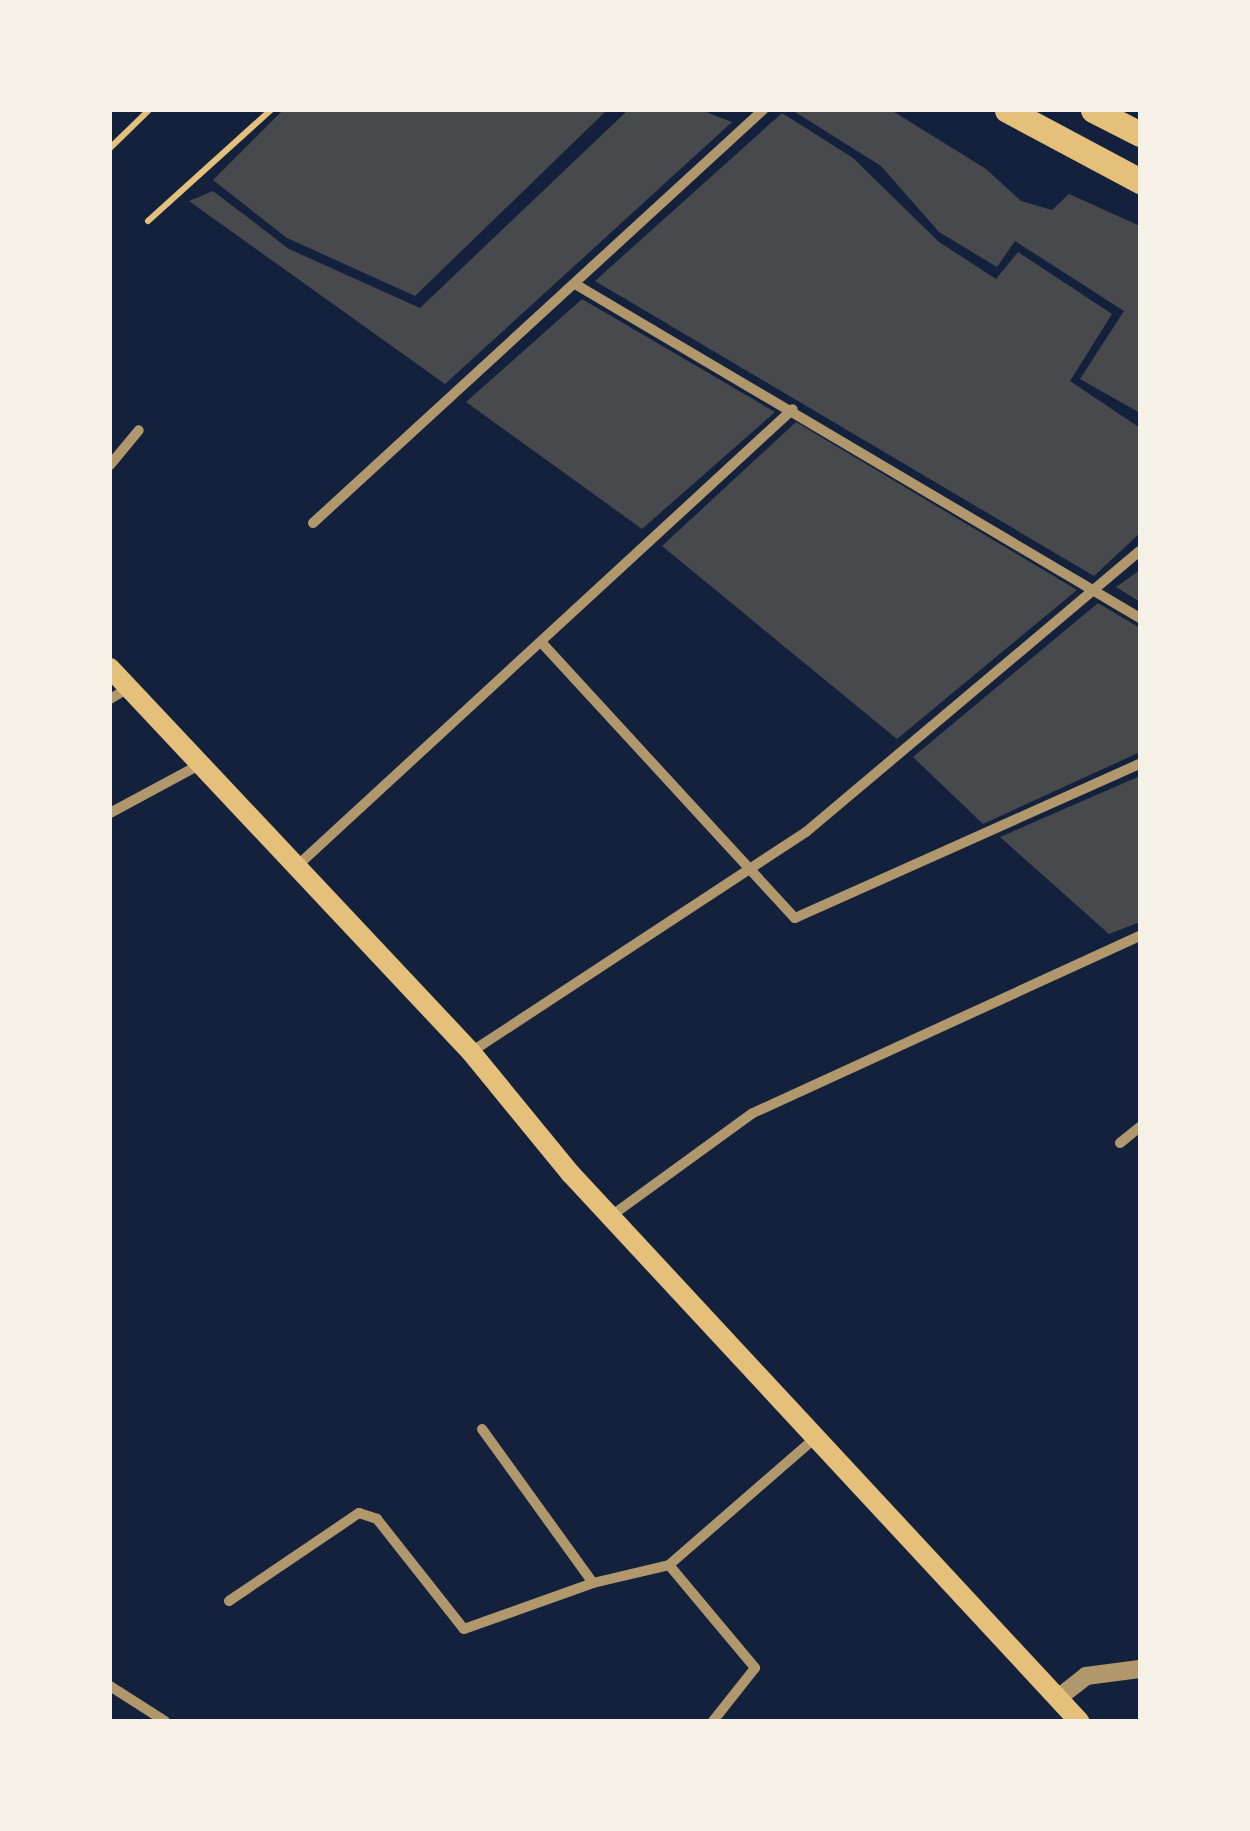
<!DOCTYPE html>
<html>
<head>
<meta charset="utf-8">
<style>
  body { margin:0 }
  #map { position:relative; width:1250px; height:1831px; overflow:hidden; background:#14213d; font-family:"DM Sans",sans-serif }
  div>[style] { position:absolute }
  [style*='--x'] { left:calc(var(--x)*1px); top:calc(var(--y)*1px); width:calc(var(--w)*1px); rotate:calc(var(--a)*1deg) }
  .building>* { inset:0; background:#48494c }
  .path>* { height:6px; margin:-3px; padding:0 3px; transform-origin:3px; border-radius:3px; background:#e5c07b }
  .minor>* { height:10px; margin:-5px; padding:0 5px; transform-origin:5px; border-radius:5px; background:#b1986c }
  .tertiary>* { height:18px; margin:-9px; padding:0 9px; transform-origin:9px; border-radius:9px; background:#b1986c }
  .secondary>* { height:20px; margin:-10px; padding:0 10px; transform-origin:10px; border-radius:10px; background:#e5c07b }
  .primary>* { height:25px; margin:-12.5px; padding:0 12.5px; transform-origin:12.5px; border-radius:12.5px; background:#e5c07b }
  span { translate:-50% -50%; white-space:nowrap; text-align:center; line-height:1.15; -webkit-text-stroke:10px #f6f1e7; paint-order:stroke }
  .frame { position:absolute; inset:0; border:112px solid #f6f1e7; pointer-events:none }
</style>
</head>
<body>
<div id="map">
  <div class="building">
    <div style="clip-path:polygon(283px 110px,607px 110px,415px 296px,287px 238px,213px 180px)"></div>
    <div style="clip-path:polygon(628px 110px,701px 110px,732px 122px,445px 384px,189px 201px,213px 191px,289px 249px,420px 308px)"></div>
    <div style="clip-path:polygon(792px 110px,891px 110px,986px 169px,1021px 201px,1052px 210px,1069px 194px,1140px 226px,1140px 413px,1080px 379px,1124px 311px,1015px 241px,997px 267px,939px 232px,881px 166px)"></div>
    <div style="clip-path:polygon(782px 113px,853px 158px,939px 242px,996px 279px,1018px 252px,1112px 314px,1070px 381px,1140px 428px,1140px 533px,1094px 576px,595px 281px)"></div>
    <div style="clip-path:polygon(582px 299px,775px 412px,642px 529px,466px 402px)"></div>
    <div style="clip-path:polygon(796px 422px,1077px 590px,897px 739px,662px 546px)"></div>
    <div style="clip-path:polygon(1140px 570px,1140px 602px,1116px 587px)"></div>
    <div style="clip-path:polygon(1098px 603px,1140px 628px,1140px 752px,983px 824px,913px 757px)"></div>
    <div style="clip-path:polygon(1140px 776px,1140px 922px,1109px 934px,1000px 837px)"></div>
  </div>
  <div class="path">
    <div style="--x:110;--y:148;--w:54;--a:-44.3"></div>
    <div style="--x:148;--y:221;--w:166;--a:-42.1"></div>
  </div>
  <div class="minor">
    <div style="--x:575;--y:284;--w:656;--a:30.59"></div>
    <div style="--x:110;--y:465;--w:45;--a:-50.4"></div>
    <div style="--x:313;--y:523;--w:611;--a:-42.55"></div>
    <div style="--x:541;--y:642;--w:375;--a:47.4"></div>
    <div style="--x:795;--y:918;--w:378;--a:-24.1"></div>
    <div style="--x:110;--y:699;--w:21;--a:-31"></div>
    <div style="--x:110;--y:813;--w:101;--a:-28.3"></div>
    <div style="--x:297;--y:866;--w:674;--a:-42.66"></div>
    <div style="--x:471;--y:1052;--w:401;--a:-33.3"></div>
    <div style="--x:806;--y:832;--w:436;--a:-40.1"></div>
    <div style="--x:1120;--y:1143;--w:26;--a:-39"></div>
    <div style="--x:611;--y:1216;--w:175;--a:-36"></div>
    <div style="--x:753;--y:1113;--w:426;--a:-24.6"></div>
    <div style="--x:482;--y:1429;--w:190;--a:54.2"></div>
    <div style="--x:593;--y:1583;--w:78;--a:-13.3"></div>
    <div style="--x:669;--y:1565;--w:194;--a:-41"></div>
    <div style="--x:669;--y:1565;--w:134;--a:50.1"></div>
    <div style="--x:755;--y:1668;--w:68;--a:128.4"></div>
    <div style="--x:229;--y:1601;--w:157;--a:-34.1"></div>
    <div style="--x:359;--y:1513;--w:19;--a:18"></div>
    <div style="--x:377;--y:1519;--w:140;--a:51.7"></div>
    <div style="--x:464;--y:1629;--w:137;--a:-19.6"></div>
    <div style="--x:110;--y:1686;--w:65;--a:32.5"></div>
  </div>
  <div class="tertiary">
    <div style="--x:1058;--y:1698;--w:36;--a:-38"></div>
    <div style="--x:1086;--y:1676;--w:54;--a:-7.4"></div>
  </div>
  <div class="secondary">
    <div style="--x:110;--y:668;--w:527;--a:46.77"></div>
    <div style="--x:471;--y:1052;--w:158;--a:50.7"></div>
    <div style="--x:571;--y:1174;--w:747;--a:47.12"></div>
  </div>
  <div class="primary">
    <div style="--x:1007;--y:110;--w:151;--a:28.1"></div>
    <div style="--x:1093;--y:110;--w:53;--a:27.1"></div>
  </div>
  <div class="frame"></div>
</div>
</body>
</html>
